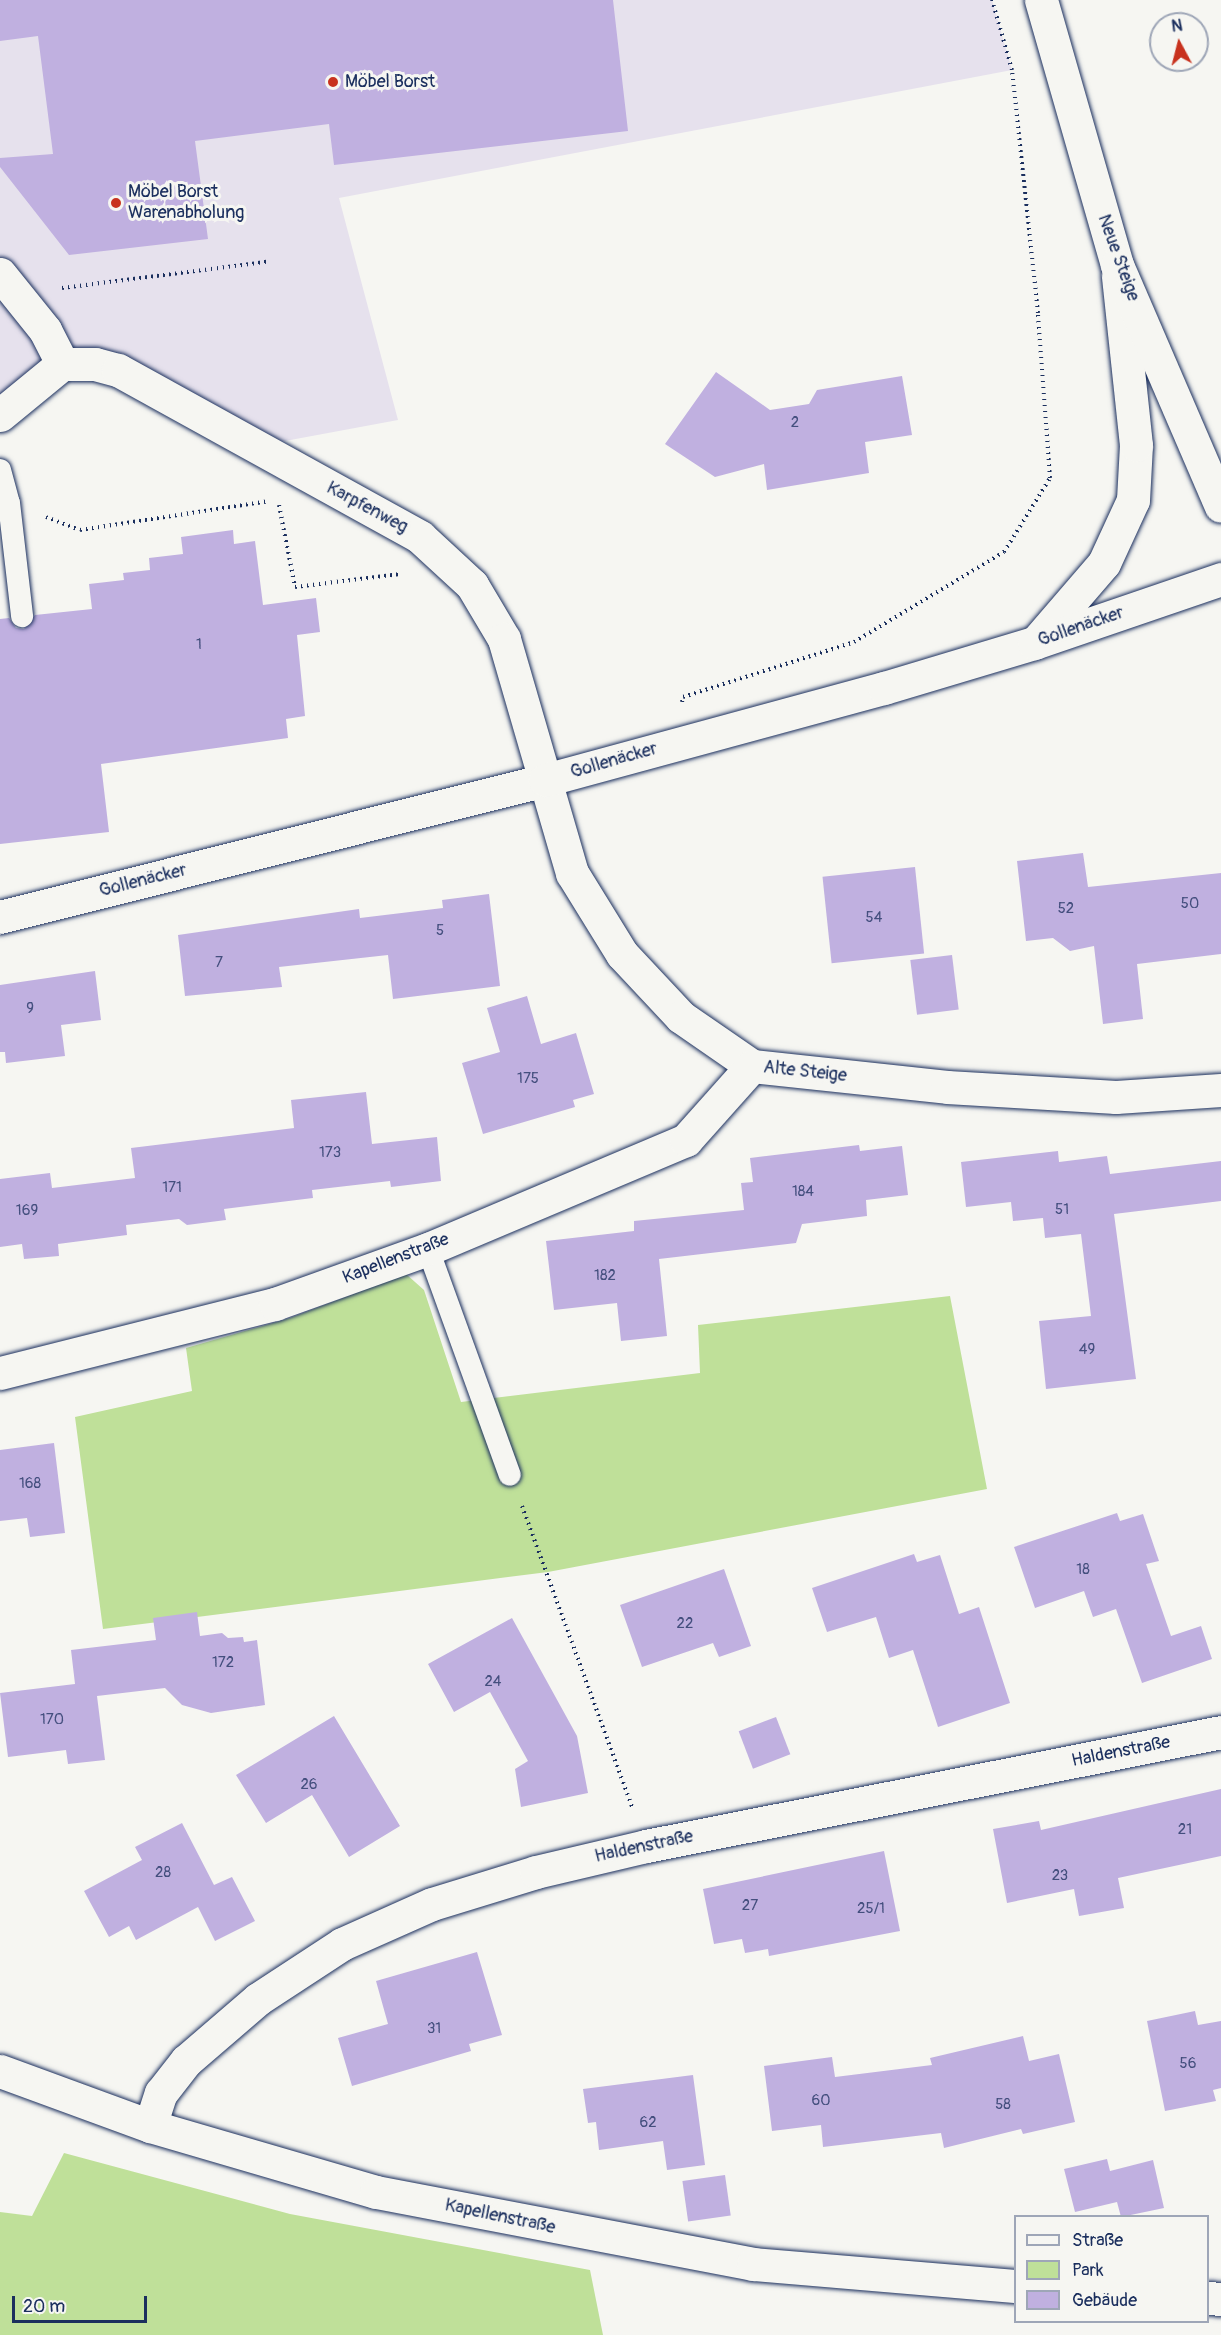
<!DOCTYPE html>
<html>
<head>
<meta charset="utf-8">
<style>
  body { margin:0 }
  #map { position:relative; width:1221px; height:2335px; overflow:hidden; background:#f6f6f2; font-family:Pangolin,sans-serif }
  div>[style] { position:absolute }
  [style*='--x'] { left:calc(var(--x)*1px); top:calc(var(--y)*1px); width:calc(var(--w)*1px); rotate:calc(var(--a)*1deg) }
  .built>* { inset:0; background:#e6e1ed }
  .green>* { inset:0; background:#bfe099 }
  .building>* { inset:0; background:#c0b0e0; transform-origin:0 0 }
  .path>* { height:4px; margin-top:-2px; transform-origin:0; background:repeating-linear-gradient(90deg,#1b2f5e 0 1.5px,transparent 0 6px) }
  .roads { filter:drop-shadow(0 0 2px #1b2f5e) drop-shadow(0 0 2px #1b2f5e) }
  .service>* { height:22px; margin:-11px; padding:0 11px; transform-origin:11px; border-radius:11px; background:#f6f6f2 }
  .minor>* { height:33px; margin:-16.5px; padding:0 16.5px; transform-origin:16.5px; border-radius:16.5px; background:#f6f6f2 }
  .tertiary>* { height:33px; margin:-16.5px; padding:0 16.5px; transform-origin:16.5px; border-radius:16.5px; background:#f6f6f2 }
  .secondary>* { height:33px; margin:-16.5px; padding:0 16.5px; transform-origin:16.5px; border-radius:16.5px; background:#f6f6f2 }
  .dots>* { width:16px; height:16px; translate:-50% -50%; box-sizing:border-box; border:3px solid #f6f6f2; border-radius:50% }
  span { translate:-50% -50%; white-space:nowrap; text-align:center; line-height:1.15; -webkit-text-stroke:6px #f6f6f2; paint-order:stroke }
  .number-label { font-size:15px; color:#444f7e }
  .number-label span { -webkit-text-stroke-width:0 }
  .poi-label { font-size:18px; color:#1b2f5e }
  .left { translate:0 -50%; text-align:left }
  .street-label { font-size:18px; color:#1b2f5e }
  .legend { position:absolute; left:1014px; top:2215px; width:195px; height:108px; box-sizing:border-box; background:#f6f6f2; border:2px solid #9ea6b7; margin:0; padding:8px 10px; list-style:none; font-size:18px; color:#1b2f5e }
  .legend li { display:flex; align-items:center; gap:12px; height:30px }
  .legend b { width:30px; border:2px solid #9ea6b7 }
  .north { position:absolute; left:1149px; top:12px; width:60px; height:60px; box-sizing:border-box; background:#f6f6f2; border:2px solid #9ea6b7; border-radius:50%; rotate:353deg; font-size:16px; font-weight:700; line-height:24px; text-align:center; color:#1b2f5e }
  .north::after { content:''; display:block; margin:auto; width:21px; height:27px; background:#c8321e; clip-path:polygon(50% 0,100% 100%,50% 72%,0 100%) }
  .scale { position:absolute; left:12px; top:2296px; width:135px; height:27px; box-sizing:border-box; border:3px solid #1b2f5e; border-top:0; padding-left:8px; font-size:18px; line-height:21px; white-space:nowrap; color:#1b2f5e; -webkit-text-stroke:4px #f6f6f2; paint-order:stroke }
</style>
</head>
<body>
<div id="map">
  <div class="built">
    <div style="clip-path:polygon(0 0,992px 0,1012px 70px,339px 198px,398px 420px,252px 447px,118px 371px,62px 364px,0 416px)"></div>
  </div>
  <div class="green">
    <div style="clip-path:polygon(406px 1274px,424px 1290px,461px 1402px,700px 1373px,698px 1325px,950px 1296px,987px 1489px,548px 1572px,103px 1629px,75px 1417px,192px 1391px,186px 1348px,290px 1318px)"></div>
    <div style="clip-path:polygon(64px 2153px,290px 2214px,590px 2270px,603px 2335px,0 2335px,0 2212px,32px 2216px)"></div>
  </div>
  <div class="building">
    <div style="clip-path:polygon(0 0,613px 0,628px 131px,334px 165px,329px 124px,195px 141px,208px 239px,69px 255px,0 167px,0 158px,53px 154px,38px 36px,0 41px)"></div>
    <div style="clip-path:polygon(716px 372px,770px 410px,809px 404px,817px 390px,902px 376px,912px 435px,865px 442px,869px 473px,767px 490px,764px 464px,715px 477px,665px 444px)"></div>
    <div style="clip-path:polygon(233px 530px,234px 544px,255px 541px,263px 605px,316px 598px,320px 632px,297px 635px,305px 716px,286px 719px,288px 738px,101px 764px,109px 832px,0 844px,0 619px,9px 618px,16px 628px,24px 629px,35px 615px,92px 609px,89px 584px,124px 580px,123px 573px,150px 570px,149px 558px,183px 554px,181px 537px)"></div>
    <div style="clip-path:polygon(1083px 853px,1088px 887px,1221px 873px,1221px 954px,1137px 964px,1143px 1019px,1103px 1024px,1094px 946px,1070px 951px,1053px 938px,1026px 941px,1017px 861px)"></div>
    <div style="left:915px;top:867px;width:87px;height:93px;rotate:84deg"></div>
    <div style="clip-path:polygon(489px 894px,500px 986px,393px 999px,388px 955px,279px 967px,282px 987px,185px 996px,178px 935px,359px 909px,360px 918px,443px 908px,442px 900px)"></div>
    <div style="left:952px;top:955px;width:55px;height:42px;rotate:83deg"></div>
    <div style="clip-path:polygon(95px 971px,101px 1020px,61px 1025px,65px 1056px,6px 1063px,5px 1052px,0 1052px,0 985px)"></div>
    <div style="clip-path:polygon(527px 996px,541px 1044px,576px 1033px,594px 1094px,573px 1100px,575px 1107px,483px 1134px,462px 1063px,500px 1052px,487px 1008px)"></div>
    <div style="clip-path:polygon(366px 1092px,372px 1144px,437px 1137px,441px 1181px,391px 1187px,390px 1181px,312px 1190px,313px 1198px,224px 1209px,226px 1220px,187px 1225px,179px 1219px,126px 1225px,127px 1235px,58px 1244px,59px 1256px,24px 1259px,22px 1244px,0 1247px,0 1179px,50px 1173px,52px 1188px,135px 1178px,131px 1148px,294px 1128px,291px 1100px)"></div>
    <div style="clip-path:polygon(859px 1145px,860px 1151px,902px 1146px,908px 1195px,866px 1200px,867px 1216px,802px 1224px,796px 1243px,659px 1259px,667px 1336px,621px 1341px,617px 1303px,554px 1310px,546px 1241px,634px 1231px,634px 1221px,744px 1210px,741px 1183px,753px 1182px,750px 1158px)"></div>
    <div style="clip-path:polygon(1058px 1151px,1059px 1162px,1107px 1156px,1110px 1174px,1221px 1161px,1221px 1201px,1114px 1214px,1136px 1379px,1046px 1389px,1039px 1321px,1091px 1316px,1081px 1234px,1045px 1238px,1043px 1218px,1013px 1221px,1011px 1202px,966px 1207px,961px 1162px)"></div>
    <div style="clip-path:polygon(54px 1443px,65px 1533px,30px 1537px,27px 1518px,0 1521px,0 1450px)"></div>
    <div style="clip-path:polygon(1117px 1513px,1120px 1521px,1143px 1514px,1159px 1561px,1146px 1564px,1171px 1636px,1201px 1626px,1212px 1659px,1142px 1683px,1116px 1609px,1093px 1617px,1084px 1591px,1035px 1608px,1014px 1547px)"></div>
    <div style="clip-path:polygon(914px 1554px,917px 1562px,940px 1555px,959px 1614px,979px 1607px,1010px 1703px,938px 1727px,913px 1650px,889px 1658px,876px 1617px,827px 1632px,812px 1588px)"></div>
    <div style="clip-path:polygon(724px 1569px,751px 1646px,719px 1657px,713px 1643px,642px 1667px,620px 1605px)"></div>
    <div style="clip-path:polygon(197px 1612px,200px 1636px,222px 1633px,228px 1638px,243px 1637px,244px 1642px,257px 1640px,265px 1705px,211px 1713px,182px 1705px,165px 1688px,97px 1696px,105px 1760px,68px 1764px,66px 1750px,8px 1757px,0 1693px,75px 1684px,71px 1650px,156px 1640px,153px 1618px)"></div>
    <div style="clip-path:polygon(512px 1618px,577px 1736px,588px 1793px,521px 1807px,515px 1769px,528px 1761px,490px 1692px,454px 1712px,428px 1664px)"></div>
    <div style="clip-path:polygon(334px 1716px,400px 1826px,349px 1857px,312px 1795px,266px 1823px,236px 1775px)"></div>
    <div style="left:776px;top:1717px;width:40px;height:40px;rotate:69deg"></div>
    <div style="clip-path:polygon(1221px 1789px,1221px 1856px,1118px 1878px,1124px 1908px,1079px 1916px,1074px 1889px,1007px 1903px,993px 1829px,1039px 1821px,1041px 1830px)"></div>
    <div style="clip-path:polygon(182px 1823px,214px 1885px,232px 1877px,255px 1921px,215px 1941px,198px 1907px,136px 1940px,129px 1926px,109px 1937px,84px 1891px,142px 1860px,135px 1847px)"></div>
    <div style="clip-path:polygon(884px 1851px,900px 1931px,769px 1956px,768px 1949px,745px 1953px,742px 1939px,714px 1944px,703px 1889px)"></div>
    <div style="clip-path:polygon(477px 1952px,502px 2035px,469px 2044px,471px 2051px,352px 2086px,338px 2038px,388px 2024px,376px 1981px)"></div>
    <div style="clip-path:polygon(1195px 2011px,1198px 2025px,1221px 2021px,1221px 2088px,1213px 2090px,1216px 2101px,1165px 2111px,1147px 2021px)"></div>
    <div style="clip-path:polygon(1023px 2036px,1029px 2061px,1059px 2054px,1075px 2122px,1023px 2134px,1021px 2129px,944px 2148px,941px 2133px,823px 2147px,821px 2125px,772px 2131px,764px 2066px,832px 2057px,835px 2077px,932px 2065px,930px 2058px)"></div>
    <div style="clip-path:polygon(693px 2075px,705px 2165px,667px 2170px,663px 2141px,599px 2150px,596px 2122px,588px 2123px,583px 2089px)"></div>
    <div style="clip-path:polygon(1107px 2159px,1110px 2171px,1153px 2160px,1164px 2208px,1121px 2217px,1117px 2202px,1075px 2212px,1064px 2169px)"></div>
    <div style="left:725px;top:2175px;width:41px;height:43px;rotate:82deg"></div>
  </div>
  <div class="path">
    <div style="--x:62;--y:288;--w:206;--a:-7.3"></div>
    <div style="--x:279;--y:505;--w:84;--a:79"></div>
    <div style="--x:295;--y:587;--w:106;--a:-7.1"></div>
    <div style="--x:46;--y:517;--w:36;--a:21"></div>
    <div style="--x:80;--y:530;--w:192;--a:-8.7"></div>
    <div style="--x:682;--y:702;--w:5;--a:-79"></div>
    <div style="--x:683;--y:697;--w:180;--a:-17.8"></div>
    <div style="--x:854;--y:642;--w:175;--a:-31"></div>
    <div style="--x:1004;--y:552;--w:87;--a:-58.1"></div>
    <div style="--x:1050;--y:478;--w:165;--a:-94.2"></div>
    <div style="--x:1038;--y:313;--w:244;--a:-96.1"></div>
    <div style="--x:1012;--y:70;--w:73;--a:-105.9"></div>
    <div style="--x:522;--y:1506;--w:323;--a:69.9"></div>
  </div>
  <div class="roads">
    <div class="service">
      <div style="--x:0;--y:470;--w:34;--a:75"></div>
      <div style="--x:9;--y:503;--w:114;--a:83.4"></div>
      <div style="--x:428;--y:1249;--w:240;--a:70.1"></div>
    </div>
    <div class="minor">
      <div style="--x:0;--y:274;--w:72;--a:51.2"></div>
      <div style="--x:45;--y:330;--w:38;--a:63"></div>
      <div style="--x:0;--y:415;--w:80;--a:-39.4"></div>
      <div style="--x:62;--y:364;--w:33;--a:0"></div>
      <div style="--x:95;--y:364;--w:24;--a:15"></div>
      <div style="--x:118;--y:370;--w:345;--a:28.9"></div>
      <div style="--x:420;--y:537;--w:71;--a:42.7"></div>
      <div style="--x:472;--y:585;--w:63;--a:59.3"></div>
      <div style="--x:504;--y:639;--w:244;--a:73.8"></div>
      <div style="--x:572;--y:873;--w:95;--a:58.3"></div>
      <div style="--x:622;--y:954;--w:86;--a:46.9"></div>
      <div style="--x:681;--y:1017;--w:86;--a:34.6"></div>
      <div style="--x:752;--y:1066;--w:196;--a:6.1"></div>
      <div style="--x:947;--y:1087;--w:169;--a:3.4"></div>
      <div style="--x:1116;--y:1097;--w:105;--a:-3.8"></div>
      <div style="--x:0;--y:1373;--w:284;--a:-14.1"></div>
      <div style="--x:275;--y:1304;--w:163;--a:-19.8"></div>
      <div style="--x:428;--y:1249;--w:280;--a:-22.9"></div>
      <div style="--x:686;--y:1140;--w:99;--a:-48.3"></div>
      <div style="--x:0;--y:2071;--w:160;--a:20.1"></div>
      <div style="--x:150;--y:2126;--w:235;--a:16.3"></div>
      <div style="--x:376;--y:2192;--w:384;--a:10.8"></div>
      <div style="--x:753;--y:2264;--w:264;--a:4.8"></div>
      <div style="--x:150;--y:2126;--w:35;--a:-72"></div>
      <div style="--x:161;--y:2093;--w:41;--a:-52"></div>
      <div style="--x:186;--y:2061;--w:95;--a:-40.7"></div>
      <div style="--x:258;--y:1999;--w:100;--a:-33.2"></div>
      <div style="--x:342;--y:1944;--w:98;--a:-24"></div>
      <div style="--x:432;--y:1904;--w:109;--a:-17.1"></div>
      <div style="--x:536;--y:1872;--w:113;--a:-13.3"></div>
      <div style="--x:646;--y:1846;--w:586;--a:-11.21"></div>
      <div style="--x:1208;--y:2298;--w:13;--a:4"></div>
    </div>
    <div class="tertiary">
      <div style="--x:1036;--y:642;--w:104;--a:-49.3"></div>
      <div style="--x:1104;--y:563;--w:69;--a:-65.3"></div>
      <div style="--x:1133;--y:500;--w:55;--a:-86.9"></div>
      <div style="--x:1136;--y:445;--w:170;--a:-96.1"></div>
      <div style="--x:0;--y:917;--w:562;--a:-14.11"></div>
      <div style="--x:545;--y:780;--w:351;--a:-15.2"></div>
      <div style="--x:884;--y:688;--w:157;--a:-16.7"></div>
      <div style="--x:1034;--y:643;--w:198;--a:-18.9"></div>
    </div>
    <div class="secondary">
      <div style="--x:1041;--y:0;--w:276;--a:74"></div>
      <div style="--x:1117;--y:265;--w:262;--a:66.7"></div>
    </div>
  </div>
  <div class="dots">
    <div style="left:333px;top:82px;background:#c8321e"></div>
    <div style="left:116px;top:203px;background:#c8321e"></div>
  </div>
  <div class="number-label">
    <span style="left:795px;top:423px">2</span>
    <span style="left:199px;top:645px">1</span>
    <span style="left:1190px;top:904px">50</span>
    <span style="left:1066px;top:909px">52</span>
    <span style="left:874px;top:918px">54</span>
    <span style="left:440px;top:931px">5</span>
    <span style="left:219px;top:963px">7</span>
    <span style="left:30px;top:1009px">9</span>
    <span style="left:528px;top:1079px">175</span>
    <span style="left:330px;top:1153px">173</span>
    <span style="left:172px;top:1188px">171</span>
    <span style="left:803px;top:1192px">184</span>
    <span style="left:1062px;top:1210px">51</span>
    <span style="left:27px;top:1211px">169</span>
    <span style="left:605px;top:1276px">182</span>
    <span style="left:1087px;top:1350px">49</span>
    <span style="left:30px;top:1484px">168</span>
    <span style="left:1083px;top:1570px">18</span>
    <span style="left:685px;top:1624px">22</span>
    <span style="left:223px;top:1663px">172</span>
    <span style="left:493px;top:1682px">24</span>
    <span style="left:52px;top:1720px">170</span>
    <span style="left:309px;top:1785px">26</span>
    <span style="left:1185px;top:1830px">21</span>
    <span style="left:163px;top:1873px">28</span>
    <span style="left:1060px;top:1876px">23</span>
    <span style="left:750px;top:1906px">27</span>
    <span style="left:871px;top:1909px">25/1</span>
    <span style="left:434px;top:2029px">31</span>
    <span style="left:1188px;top:2064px">56</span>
    <span style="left:821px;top:2101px">60</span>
    <span style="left:1003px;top:2105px">58</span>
    <span style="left:648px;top:2123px">62</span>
  </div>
  <div class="poi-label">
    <span class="left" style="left:345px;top:82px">Möbel Borst</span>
    <span class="left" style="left:128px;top:203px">Möbel Borst<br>Warenabholung</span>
  </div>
  <div class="street-label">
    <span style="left:1118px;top:258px;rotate:70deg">Neue Steige</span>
    <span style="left:367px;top:508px;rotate:28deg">Karpfenweg</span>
    <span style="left:1081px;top:627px;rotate:-19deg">Gollenäcker</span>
    <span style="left:614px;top:761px;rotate:-16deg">Gollenäcker</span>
    <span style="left:143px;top:881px;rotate:-14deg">Gollenäcker</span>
    <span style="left:805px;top:1072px;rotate:6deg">Alte Steige</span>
    <span style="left:396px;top:1259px;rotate:-21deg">Kapellenstraße</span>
    <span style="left:1121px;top:1752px;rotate:-11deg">Haldenstraße</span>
    <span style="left:644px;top:1847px;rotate:-12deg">Haldenstraße</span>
    <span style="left:500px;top:2217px;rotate:12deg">Kapellenstraße</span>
  </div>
  <ul class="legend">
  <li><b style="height:8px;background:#f6f6f2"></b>Straße</li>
  <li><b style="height:16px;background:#bfe099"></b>Park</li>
  <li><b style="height:16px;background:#c0b0e0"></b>Gebäude</li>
  </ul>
  <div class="north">N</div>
  <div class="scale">20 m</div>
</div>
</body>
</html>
